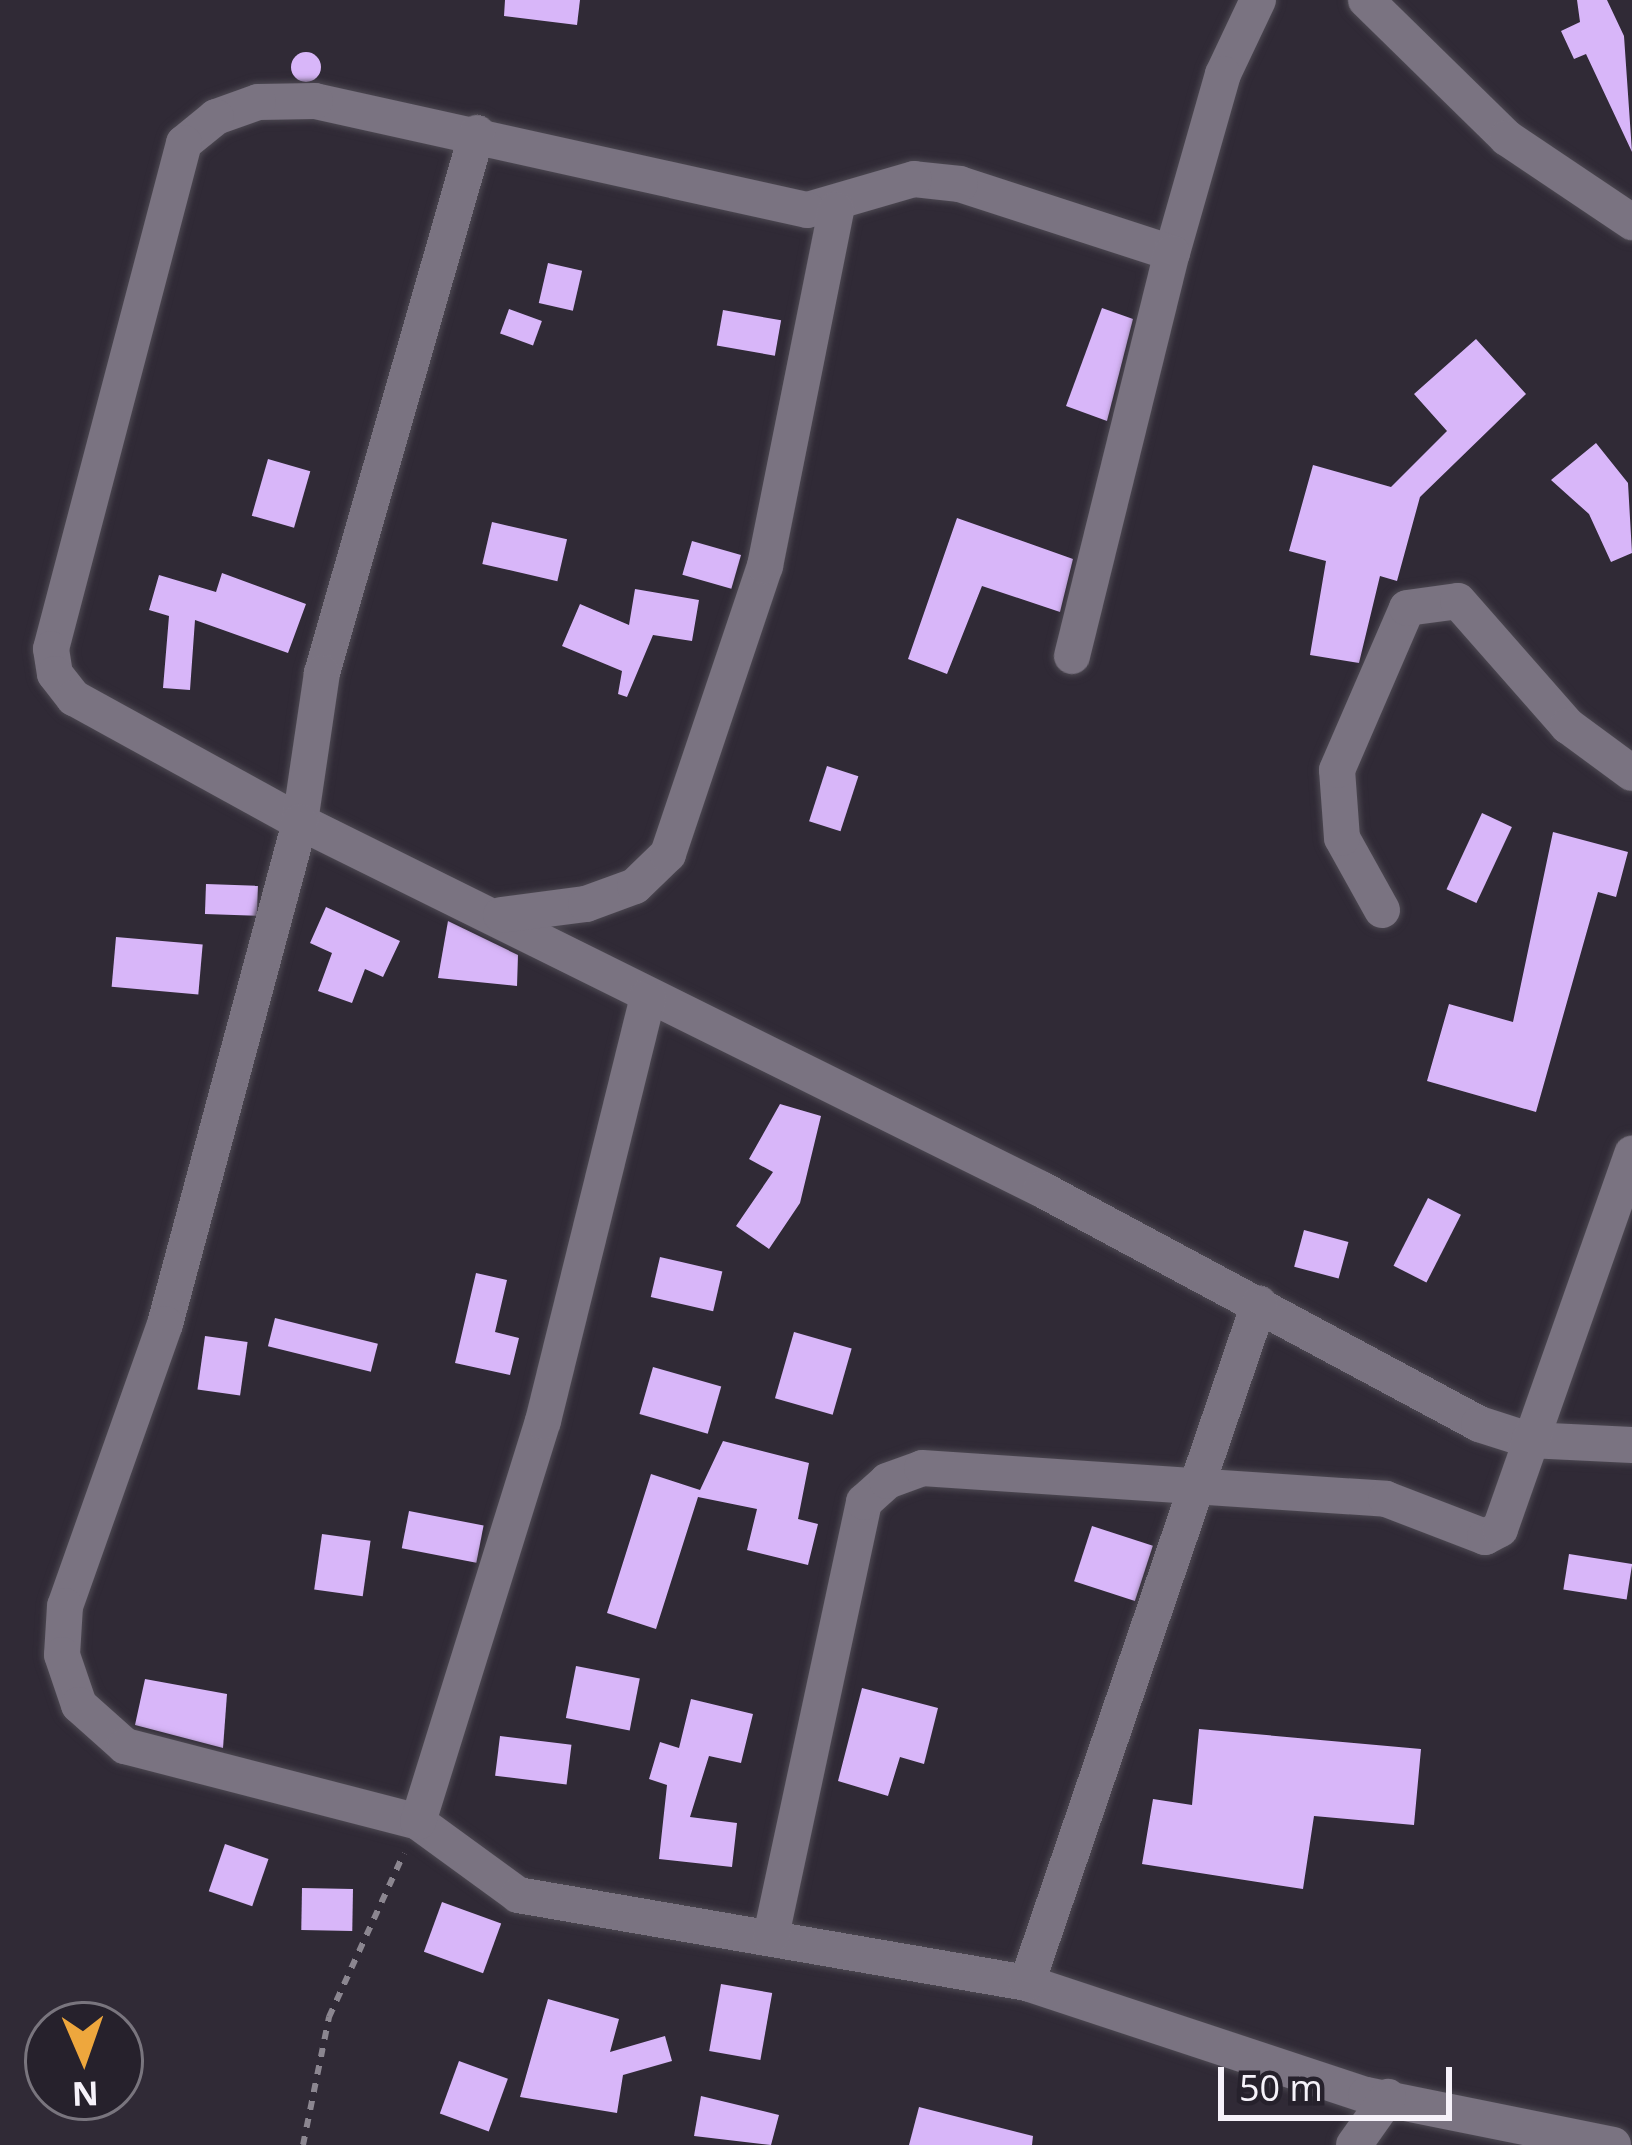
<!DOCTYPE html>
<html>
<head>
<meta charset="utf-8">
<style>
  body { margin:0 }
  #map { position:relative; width:1632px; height:2145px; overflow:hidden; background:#302a36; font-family:"Open Sans",sans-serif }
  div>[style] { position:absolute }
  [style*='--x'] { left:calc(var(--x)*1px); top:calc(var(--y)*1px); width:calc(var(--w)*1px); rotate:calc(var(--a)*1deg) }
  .building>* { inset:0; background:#d8b6f9; transform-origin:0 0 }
  .round { border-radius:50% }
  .path>* { height:6px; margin-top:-3px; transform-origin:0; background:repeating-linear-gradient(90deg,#8b8690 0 9px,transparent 0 18px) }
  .roads { filter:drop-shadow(0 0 3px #4d4952) drop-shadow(0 0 3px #4d4952) }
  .minor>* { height:36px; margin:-18px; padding:0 18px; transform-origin:18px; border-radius:18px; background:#7a7381 }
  span { translate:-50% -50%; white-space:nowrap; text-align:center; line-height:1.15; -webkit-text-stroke:12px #26212c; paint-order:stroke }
  .north { position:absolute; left:24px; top:2001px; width:120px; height:120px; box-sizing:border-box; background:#26212c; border:3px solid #79757e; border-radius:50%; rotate:178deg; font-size:33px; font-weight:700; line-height:48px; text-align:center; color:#f6f2fa }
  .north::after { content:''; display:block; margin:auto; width:42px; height:54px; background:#eea73d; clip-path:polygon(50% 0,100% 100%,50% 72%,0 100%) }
  .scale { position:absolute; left:1218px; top:2067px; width:234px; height:54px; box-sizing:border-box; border:6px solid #f6f2fa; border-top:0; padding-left:15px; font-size:36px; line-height:42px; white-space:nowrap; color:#f6f2fa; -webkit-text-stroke:9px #26212c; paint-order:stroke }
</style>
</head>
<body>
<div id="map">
  <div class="building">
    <div style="clip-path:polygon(505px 0,580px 0,577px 25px,504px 16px)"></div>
    <div style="clip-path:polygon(1577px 0,1607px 0,1624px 36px,1632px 152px,1586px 54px,1574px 59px,1561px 31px,1580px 22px)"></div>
    <div class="round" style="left:291px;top:52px;width:30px;height:30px"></div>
    <div style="left:548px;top:263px;width:35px;height:41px;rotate:13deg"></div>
    <div style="clip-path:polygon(1102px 308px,1133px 319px,1107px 421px,1066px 406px)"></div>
    <div style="left:509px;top:309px;width:35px;height:26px;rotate:20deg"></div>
    <div style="left:723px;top:310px;width:59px;height:36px;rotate:10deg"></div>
    <div style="clip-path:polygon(1476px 339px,1526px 394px,1420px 497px,1397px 581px,1380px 576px,1359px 663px,1310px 655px,1326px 561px,1289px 551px,1313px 465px,1391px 487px,1447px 431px,1414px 394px)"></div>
    <div style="clip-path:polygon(1596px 443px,1628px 483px,1632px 553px,1611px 562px,1589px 514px,1551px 480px)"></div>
    <div style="left:268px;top:459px;width:44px;height:59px;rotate:16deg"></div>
    <div style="clip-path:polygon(957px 518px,1073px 559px,1060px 612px,982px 586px,947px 674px,908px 659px)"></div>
    <div style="left:492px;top:522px;width:77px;height:43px;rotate:13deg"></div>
    <div style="left:692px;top:541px;width:51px;height:35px;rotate:16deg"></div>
    <div style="clip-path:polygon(222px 573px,306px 604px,288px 653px,195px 620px,190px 690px,163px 688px,169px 616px,149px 610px,159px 575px,216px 592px)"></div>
    <div style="clip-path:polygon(635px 589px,699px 600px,692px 641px,653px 635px,627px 697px,618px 694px,622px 671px,562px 646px,580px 604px,629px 625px)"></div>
    <div style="left:827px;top:766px;width:33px;height:58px;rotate:18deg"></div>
    <div style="left:1482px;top:813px;width:33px;height:84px;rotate:25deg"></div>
    <div style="clip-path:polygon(1553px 832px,1628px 852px,1616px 897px,1598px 892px,1536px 1112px,1427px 1081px,1449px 1004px,1513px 1022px)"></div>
    <div style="left:206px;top:884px;width:52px;height:30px;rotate:2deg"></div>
    <div style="clip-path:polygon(326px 907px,400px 941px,383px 977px,365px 969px,352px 1003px,318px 991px,332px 953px,310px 943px)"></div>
    <div style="clip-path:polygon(448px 921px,518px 955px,517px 986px,438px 978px)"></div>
    <div style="left:116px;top:937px;width:87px;height:50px;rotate:5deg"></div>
    <div style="clip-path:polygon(780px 1104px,821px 1116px,800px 1203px,769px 1249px,736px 1226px,773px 1172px,749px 1159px)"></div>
    <div style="left:1428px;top:1198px;width:37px;height:76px;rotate:27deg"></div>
    <div style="left:1304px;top:1230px;width:46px;height:38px;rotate:15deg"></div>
    <div style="left:660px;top:1257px;width:64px;height:41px;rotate:13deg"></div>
    <div style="clip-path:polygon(476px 1273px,507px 1280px,495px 1332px,519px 1338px,510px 1375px,455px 1363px)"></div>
    <div style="left:275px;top:1318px;width:106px;height:29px;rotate:14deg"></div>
    <div style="left:794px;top:1332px;width:60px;height:69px;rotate:16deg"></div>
    <div style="left:205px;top:1336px;width:43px;height:54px;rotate:8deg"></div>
    <div style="left:653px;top:1367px;width:71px;height:49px;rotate:16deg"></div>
    <div style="clip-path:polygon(723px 1441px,809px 1463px,798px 1519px,818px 1524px,808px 1565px,747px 1550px,757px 1509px,698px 1497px,656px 1629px,607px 1613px,651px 1474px,700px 1490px)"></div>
    <div style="left:409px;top:1511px;width:76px;height:38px;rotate:11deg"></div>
    <div style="left:1092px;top:1526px;width:64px;height:58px;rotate:18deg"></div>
    <div style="left:322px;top:1534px;width:49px;height:56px;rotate:8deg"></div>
    <div style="left:1569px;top:1554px;width:64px;height:36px;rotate:9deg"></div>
    <div style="left:576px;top:1666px;width:65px;height:53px;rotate:11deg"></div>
    <div style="clip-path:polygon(145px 1679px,227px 1694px,223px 1748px,135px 1725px)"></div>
    <div style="clip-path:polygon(862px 1688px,938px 1708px,924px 1764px,900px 1757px,888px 1796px,838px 1781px)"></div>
    <div style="clip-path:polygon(691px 1699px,753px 1714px,741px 1763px,709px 1756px,690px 1817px,737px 1823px,732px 1867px,659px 1859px,667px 1785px,649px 1779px,660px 1742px,679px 1748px)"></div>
    <div style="clip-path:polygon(1199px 1729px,1421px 1749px,1414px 1825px,1314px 1816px,1303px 1889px,1142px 1864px,1153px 1799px,1192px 1805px)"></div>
    <div style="left:500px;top:1736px;width:72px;height:40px;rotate:7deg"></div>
    <div style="left:225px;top:1844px;width:46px;height:50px;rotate:19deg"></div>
    <div style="left:302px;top:1888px;width:51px;height:42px;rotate:1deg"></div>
    <div style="left:442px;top:1902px;width:63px;height:53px;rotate:20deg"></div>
    <div style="left:721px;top:1984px;width:52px;height:68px;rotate:10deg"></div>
    <div style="clip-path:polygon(548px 1999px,619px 2019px,610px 2052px,665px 2036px,672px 2061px,623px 2075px,617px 2113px,520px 2097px)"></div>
    <div style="left:459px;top:2061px;width:52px;height:56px;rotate:20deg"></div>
    <div style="clip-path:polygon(701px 2096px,779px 2115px,771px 2145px,694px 2136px)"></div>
    <div style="clip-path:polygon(919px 2107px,1033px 2136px,1032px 2145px,909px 2145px)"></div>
  </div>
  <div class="path">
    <div style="--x:303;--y:2145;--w:131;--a:-78.5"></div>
    <div style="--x:329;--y:2017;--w:180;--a:-65.4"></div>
  </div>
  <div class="roads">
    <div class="minor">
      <div style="--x:1258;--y:0;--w:82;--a:115.3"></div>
      <div style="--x:1223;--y:74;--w:186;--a:105.9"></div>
      <div style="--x:1172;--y:253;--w:223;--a:-162"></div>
      <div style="--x:960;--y:184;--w:46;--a:-173.8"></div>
      <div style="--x:914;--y:179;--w:111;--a:163.8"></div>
      <div style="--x:807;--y:210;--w:504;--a:-167.51"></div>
      <div style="--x:315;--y:101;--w:57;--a:179"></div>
      <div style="--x:258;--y:102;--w:45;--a:160.3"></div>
      <div style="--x:216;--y:117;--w:41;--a:140.9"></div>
      <div style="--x:184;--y:143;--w:523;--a:104.73"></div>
      <div style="--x:51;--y:649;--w:25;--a:81"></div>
      <div style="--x:55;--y:674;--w:31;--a:52"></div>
      <div style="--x:74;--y:698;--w:258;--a:28.8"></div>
      <div style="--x:300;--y:822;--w:827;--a:26.35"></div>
      <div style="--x:1041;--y:1189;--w:497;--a:28.2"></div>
      <div style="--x:1479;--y:1424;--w:52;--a:17.7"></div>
      <div style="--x:1529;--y:1440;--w:103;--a:2.8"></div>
      <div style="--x:1366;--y:0;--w:197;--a:44.4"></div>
      <div style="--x:1507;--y:138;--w:151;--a:33.9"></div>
      <div style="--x:477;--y:133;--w:562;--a:106.02"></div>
      <div style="--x:322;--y:673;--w:151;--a:98.4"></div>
      <div style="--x:300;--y:822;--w:520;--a:105.05"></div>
      <div style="--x:165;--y:1324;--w:299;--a:109.5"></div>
      <div style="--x:65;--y:1606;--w:49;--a:93.5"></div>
      <div style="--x:62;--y:1655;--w:53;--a:71.2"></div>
      <div style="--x:79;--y:1705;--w:62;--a:41.7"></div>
      <div style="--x:125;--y:1746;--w:303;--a:14.5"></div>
      <div style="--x:418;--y:1822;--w:124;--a:36.1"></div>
      <div style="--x:518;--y:1895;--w:517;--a:9.81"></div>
      <div style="--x:1027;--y:1983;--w:357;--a:18.3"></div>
      <div style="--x:1366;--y:2095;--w:252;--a:11.4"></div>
      <div style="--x:1072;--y:656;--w:415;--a:-76.1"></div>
      <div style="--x:1382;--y:910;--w:82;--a:-119.1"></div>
      <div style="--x:1342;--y:838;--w:68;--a:-94.2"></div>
      <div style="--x:1337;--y:770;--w:176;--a:-66.6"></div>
      <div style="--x:1407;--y:608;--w:51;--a:-7.8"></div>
      <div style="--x:1458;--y:601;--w:167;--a:48.7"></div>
      <div style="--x:1568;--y:726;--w:79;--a:36.3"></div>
      <div style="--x:501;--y:915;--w:86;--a:-7.4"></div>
      <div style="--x:586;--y:904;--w:52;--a:-20.2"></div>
      <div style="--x:635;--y:886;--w:46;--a:-44.1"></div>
      <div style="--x:668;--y:854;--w:304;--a:-71.4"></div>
      <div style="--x:765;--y:566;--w:363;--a:-78.7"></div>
      <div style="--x:418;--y:1822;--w:420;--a:-72.7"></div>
      <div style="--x:543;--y:1421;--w:437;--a:-76.1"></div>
      <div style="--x:771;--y:1936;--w:444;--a:-77.9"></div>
      <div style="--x:864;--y:1502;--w:31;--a:-42"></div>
      <div style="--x:887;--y:1481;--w:37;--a:-20"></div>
      <div style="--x:922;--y:1468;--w:465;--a:3.8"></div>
      <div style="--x:1386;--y:1499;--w:106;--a:21"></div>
      <div style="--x:1485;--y:1537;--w:17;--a:-28"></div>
      <div style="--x:1500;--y:1529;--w:398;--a:-70.6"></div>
      <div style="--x:1027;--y:1983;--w:718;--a:-71.14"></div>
      <div style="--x:1354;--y:2145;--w:59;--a:-54.7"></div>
    </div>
  </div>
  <div class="north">N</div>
  <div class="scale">50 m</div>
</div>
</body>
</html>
